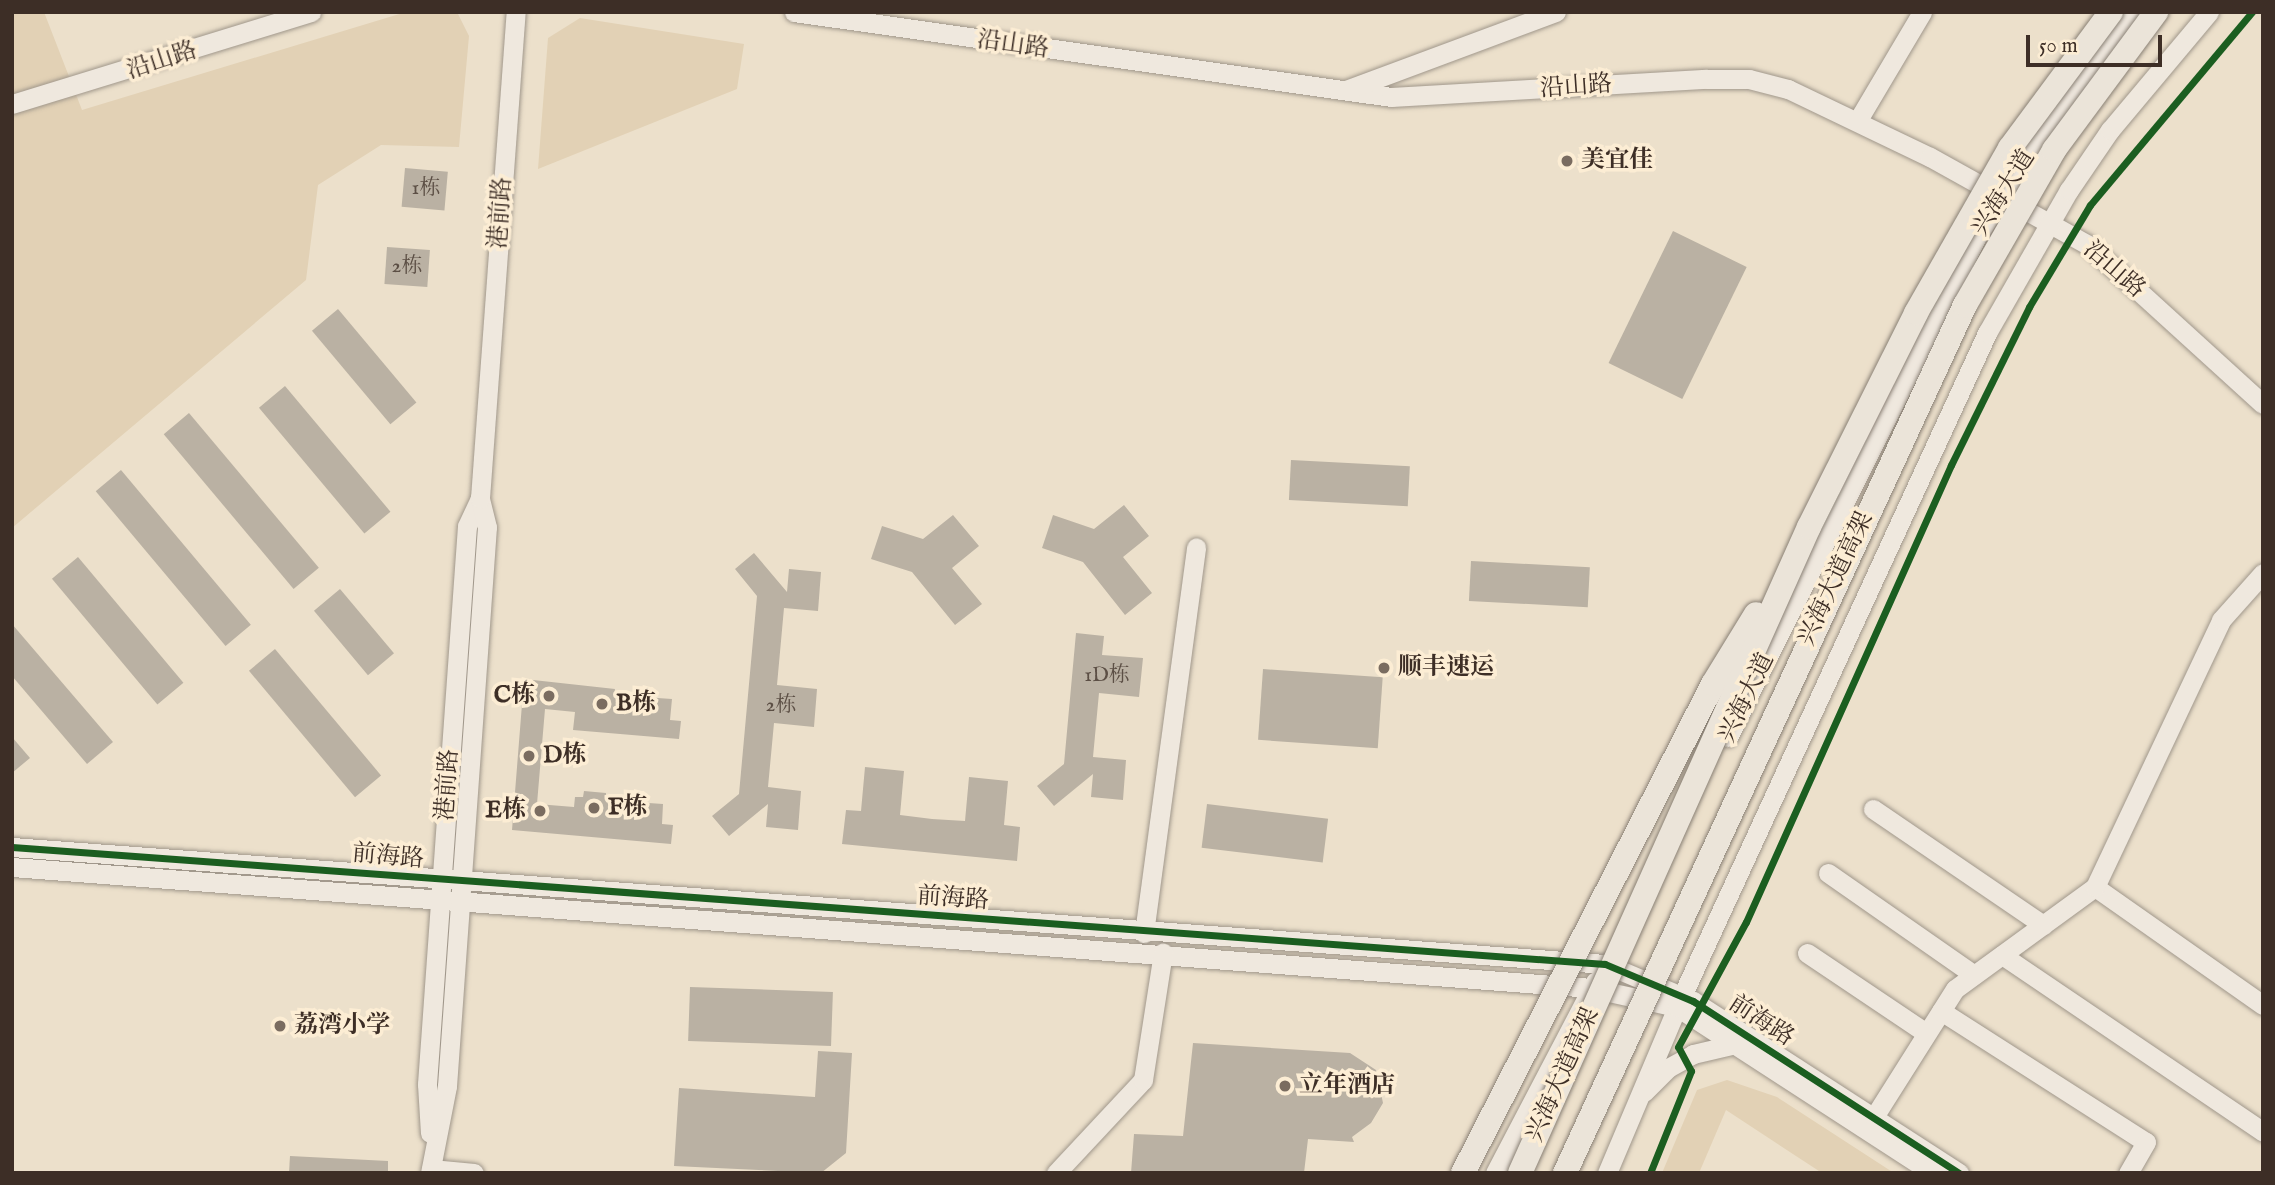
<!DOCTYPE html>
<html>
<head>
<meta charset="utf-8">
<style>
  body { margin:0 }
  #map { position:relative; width:2275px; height:1185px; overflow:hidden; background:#ece0cb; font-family:"IM FELL English","Noto Serif SC",serif }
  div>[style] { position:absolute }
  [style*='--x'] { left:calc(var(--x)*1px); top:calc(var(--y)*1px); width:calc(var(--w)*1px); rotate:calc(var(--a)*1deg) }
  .green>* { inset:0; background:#e2d1b5 }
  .building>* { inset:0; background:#bab1a3; transform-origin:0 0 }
  .roads { filter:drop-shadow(0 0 2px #a0978b) drop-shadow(0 0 2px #a0978b) }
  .minor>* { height:19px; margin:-9.5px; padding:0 9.5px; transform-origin:9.5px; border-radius:9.5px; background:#efe8de }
  .bridges { filter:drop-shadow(0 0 2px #887f74) drop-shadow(0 0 2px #887f74) }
  .major-bridge>* { height:24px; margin:-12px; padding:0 12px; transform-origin:12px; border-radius:12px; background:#ebe4d9 }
  .cycleway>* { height:7px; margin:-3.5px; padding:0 3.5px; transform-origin:3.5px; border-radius:3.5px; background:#1b5e20 }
  .dots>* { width:19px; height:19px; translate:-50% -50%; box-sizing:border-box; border:4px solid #fcedd4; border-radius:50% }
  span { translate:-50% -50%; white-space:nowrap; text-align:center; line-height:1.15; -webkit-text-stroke:7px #fcedd4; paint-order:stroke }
  .number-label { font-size:21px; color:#5c4f45 }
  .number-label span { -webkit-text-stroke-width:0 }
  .street-label { font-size:24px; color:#3d2e26 }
  .poi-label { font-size:24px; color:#3d2e26; font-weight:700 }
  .left { translate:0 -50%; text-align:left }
  .right { translate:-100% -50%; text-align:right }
  .frame { position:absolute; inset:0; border:14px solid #3d2e26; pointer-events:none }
  .scale { position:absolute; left:2026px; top:35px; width:136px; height:32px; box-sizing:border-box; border:4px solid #3d2e26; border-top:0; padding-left:9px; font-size:21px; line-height:24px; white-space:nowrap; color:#3d2e26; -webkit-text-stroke:5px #fcedd4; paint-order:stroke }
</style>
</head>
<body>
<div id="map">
  <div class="green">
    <div style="clip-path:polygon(12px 12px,44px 12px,82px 110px,406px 12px,457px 12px,469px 36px,459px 147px,381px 145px,318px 185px,306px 280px,12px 528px)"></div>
    <div style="clip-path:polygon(580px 18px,744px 44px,737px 89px,538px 169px,548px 38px)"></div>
    <div style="clip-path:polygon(1727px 1080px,1777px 1097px,1894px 1173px,1822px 1173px,1726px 1110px,1699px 1173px,1662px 1173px,1697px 1090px)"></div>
  </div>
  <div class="building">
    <div style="left:405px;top:168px;width:43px;height:39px;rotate:5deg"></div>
    <div style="left:1673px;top:231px;width:82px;height:147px;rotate:26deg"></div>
    <div style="left:387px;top:247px;width:43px;height:37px;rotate:4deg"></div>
    <div style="left:338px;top:309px;width:122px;height:34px;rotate:50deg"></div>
    <div style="left:285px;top:386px;width:164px;height:34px;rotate:50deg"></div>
    <div style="left:189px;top:413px;width:202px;height:33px;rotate:50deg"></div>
    <div style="left:1291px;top:460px;width:119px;height:40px;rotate:3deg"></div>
    <div style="left:121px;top:470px;width:202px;height:33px;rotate:50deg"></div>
    <div style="clip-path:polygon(1124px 505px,1149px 536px,1123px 557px,1152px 593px,1125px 615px,1083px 562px,1042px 548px,1053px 515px,1094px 529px)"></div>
    <div style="clip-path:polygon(953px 515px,979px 546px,952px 568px,982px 604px,955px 625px,912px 572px,871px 559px,882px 526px,923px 539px)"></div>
    <div style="clip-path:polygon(754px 553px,787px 592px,789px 569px,821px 572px,818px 611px,784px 608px,777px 685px,817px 689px,814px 727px,774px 723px,768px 787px,801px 791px,798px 830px,766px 827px,768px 804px,729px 836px,712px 816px,739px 794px,757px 596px,735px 569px)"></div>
    <div style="left:78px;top:557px;width:164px;height:34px;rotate:50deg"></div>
    <div style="left:1471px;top:561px;width:119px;height:40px;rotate:3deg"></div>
    <div style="left:340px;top:589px;width:84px;height:34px;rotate:50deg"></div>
    <div style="clip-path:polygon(12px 624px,113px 742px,87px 764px,12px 676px)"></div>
    <div style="clip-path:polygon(1076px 633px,1104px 636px,1102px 655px,1143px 658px,1139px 697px,1099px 693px,1093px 757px,1126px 760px,1123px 800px,1091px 797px,1093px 774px,1054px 806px,1037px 786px,1064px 764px)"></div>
    <div style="left:275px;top:649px;width:165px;height:34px;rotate:50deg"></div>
    <div style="left:1263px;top:669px;width:120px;height:71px;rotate:4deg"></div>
    <div style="clip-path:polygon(524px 679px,615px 689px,614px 695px,672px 699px,670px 720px,681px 721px,679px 739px,573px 730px,575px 712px,545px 709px,537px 804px,574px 807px,575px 797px,583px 797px,584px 791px,606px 793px,606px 800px,663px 804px,662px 824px,673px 825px,671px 844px,512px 830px)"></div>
    <div style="clip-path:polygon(12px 737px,30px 758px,12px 773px)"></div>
    <div style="clip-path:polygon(865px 767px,904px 771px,900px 815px,932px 819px,965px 821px,969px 777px,1008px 781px,1004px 825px,1020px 827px,1017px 861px,842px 844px,846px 810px,861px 811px)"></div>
    <div style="left:1207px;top:804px;width:122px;height:44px;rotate:7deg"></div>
    <div style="left:690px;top:987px;width:143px;height:54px;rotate:2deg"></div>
    <div style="clip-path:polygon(1193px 1043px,1350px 1053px,1376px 1070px,1383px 1103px,1371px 1123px,1352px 1137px,1354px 1142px,1308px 1139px,1304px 1173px,1131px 1173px,1134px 1134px,1183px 1136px)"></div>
    <div style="clip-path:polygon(818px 1051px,852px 1053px,846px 1153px,821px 1173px,674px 1166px,679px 1088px,815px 1097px)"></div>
    <div style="clip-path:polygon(290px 1156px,388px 1161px,388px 1173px,289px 1173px)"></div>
  </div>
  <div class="roads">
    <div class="minor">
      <div style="--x:794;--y:12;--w:603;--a:8.1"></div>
      <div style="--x:1391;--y:97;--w:316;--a:-3.3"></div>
      <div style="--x:1706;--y:79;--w:43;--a:0"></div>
      <div style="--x:1749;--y:79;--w:40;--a:14.4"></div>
      <div style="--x:1788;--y:89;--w:157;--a:25.6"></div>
      <div style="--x:1930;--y:157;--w:181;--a:29.1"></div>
      <div style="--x:2088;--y:245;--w:236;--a:42.3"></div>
      <div style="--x:1346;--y:90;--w:224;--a:-20.4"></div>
      <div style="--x:12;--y:104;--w:313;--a:-17.1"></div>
      <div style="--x:1858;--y:120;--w:126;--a:-59.3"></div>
      <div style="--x:1728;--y:737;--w:557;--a:-63.57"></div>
      <div style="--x:1976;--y:238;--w:115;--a:-57.8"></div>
      <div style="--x:2037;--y:141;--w:160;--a:-53.6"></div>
      <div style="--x:1873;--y:809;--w:206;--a:34.3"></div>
      <div style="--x:12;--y:847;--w:1597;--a:4.2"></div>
      <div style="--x:1605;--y:964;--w:95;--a:22.8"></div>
      <div style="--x:1693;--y:1001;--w:317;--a:32.9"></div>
      <div style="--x:12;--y:867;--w:1584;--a:4.38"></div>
      <div style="--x:1591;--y:988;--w:88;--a:12.5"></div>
      <div style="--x:1677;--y:1007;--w:305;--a:33"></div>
      <div style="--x:1828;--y:873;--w:178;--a:34.9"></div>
      <div style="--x:2095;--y:887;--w:205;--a:35.1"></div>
      <div style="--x:1144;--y:933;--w:389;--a:-82.3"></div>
      <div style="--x:1807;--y:953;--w:143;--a:33.9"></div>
      <div style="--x:2002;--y:955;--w:315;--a:34.1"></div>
      <div style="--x:1941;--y:1011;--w:243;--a:32.6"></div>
      <div style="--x:2146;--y:1142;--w:36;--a:120"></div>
      <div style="--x:1644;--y:1092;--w:34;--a:-45"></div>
      <div style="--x:1668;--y:1068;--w:29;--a:-29"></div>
      <div style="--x:1693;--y:1054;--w:44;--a:-13.1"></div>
      <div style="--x:1874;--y:1117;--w:151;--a:-57.7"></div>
      <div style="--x:1955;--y:989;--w:173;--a:-36.1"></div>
      <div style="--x:2095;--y:887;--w:295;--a:-64.7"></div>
      <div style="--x:2221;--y:620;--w:63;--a:-48.2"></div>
      <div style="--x:430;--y:1133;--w:49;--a:-93.5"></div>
      <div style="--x:427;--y:1084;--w:559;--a:-85.9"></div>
      <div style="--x:467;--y:526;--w:31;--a:-65"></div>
      <div style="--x:431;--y:1169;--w:43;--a:5.3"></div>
      <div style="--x:430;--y:1173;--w:89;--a:-78.9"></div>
      <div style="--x:447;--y:1086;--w:560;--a:-85.91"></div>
      <div style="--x:487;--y:527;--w:30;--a:-104"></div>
      <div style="--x:480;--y:498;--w:487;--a:-85.8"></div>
      <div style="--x:1056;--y:1173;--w:127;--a:-46.9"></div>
      <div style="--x:1143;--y:1080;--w:129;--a:-81.1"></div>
      <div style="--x:1495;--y:1173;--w:216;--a:-62.4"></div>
      <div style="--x:1607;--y:1173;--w:180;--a:-67.1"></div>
      <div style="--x:1677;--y:1007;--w:742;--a:-65.3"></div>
      <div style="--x:1987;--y:333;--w:165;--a:-60.2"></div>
      <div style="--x:2069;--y:190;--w:73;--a:-55.7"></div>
      <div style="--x:2110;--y:130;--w:154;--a:-50"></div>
    </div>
  </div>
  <div class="bridges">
    <div class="major-bridge">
      <div style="--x:1463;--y:1173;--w:549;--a:-62.92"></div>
      <div style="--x:1713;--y:684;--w:82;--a:-58.4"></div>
      <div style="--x:1520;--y:1173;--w:708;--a:-65.9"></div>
      <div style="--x:1809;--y:527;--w:239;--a:-63.4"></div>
      <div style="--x:1916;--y:313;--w:190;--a:-60.3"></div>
      <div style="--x:2010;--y:148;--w:169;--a:-53.4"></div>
      <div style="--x:1565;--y:1173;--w:956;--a:-65.26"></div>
      <div style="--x:1965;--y:305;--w:179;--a:-60.1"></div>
      <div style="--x:2054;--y:150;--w:172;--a:-53.5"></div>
    </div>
  </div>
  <div class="cycleway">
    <div style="--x:12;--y:847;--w:1597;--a:4.2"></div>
    <div style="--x:1605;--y:964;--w:95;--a:22.8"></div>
    <div style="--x:1693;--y:1001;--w:317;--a:32.9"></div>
    <div style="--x:1650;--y:1173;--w:110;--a:-68.1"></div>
    <div style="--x:1691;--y:1071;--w:27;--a:-118"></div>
    <div style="--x:1678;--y:1047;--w:142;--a:-61.5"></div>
    <div style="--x:1746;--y:922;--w:501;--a:-65.84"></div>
    <div style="--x:1951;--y:465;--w:176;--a:-63.7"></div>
    <div style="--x:2029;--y:307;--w:119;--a:-59.1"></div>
    <div style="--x:2090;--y:205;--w:252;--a:-50"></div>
  </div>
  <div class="dots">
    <div style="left:1567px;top:161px;background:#7a6c60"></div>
    <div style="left:1384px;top:668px;background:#7a6c60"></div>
    <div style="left:549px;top:696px;background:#7a6c60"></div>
    <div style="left:602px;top:704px;background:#7a6c60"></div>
    <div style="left:529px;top:756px;background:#7a6c60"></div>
    <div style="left:594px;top:808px;background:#7a6c60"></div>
    <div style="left:540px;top:811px;background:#7a6c60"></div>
    <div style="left:280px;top:1026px;background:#7a6c60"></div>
    <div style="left:1285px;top:1086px;background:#7a6c60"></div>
  </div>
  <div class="number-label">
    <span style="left:426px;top:189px">1栋</span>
    <span style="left:407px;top:267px">2栋</span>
    <span style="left:1107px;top:676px">1D栋</span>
    <span style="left:781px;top:706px">2栋</span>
  </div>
  <div class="street-label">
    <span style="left:1013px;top:45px;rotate:8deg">沿山路</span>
    <span style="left:162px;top:61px;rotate:-18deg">沿山路</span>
    <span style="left:1576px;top:87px;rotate:-4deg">沿山路</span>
    <span style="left:2004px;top:193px;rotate:-58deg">兴海大道</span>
    <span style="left:501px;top:213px;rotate:-86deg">港前路</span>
    <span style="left:2114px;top:270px;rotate:41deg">沿山路</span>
    <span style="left:1836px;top:579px;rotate:-65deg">兴海大道高架</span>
    <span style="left:1747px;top:698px;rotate:-64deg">兴海大道</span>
    <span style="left:448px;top:785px;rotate:-86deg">港前路</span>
    <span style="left:388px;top:857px;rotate:5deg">前海路</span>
    <span style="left:953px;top:899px;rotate:4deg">前海路</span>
    <span style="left:1761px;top:1021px;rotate:33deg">前海路</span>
    <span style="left:1563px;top:1075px;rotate:-66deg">兴海大道高架</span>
  </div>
  <div class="poi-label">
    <span class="left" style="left:1581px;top:161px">美宜佳</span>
    <span class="left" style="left:1398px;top:668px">顺丰速运</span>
    <span class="right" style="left:535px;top:696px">C栋</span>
    <span class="left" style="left:616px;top:704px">B栋</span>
    <span class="left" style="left:543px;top:756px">D栋</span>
    <span class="left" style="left:608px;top:808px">F栋</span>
    <span class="right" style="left:526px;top:811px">E栋</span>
    <span class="left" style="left:294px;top:1026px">荔湾小学</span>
    <span class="left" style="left:1299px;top:1086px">立年酒店</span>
  </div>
  <div class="frame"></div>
  <div class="scale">50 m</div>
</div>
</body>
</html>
